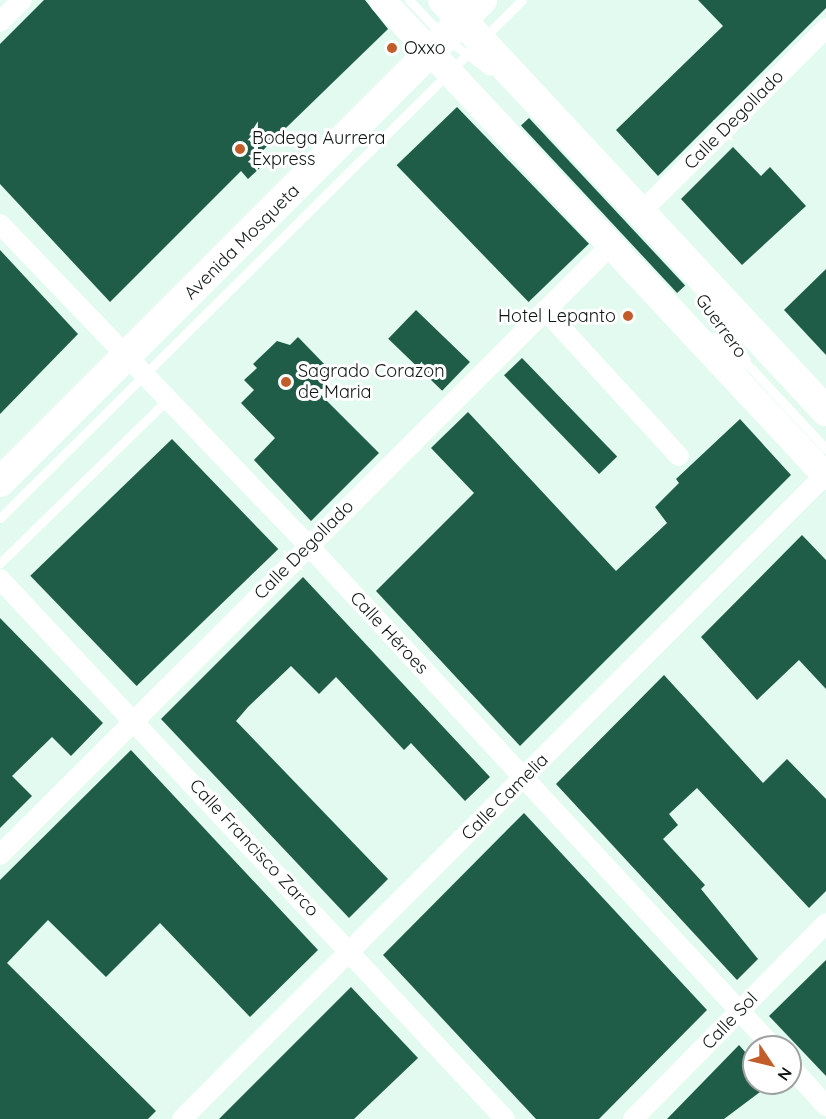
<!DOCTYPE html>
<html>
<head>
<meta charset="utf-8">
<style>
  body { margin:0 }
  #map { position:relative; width:826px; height:1119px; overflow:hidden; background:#e2faef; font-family:Quicksand,sans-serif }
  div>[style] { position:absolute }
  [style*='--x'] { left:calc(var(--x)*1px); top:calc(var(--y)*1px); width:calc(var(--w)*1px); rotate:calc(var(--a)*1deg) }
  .building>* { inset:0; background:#205d48; transform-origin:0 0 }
  .service>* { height:9px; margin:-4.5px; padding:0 4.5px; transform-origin:4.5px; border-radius:4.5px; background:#fff }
  .minor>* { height:20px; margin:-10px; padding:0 10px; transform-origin:10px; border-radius:10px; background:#fff }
  .secondary>* { height:27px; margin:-13.5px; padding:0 13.5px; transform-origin:13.5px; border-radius:13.5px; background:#fff }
  .primary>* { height:30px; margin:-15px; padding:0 15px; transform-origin:15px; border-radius:15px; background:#fff }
  .dots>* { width:16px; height:16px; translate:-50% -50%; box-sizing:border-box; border:3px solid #fff; border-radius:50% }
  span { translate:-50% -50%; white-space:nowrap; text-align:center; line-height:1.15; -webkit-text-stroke:6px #fff; paint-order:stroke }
  .poi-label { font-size:18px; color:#0e1612 }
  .left { translate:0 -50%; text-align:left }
  .right { translate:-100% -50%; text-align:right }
  .street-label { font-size:18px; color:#0e1612 }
  .north { position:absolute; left:742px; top:1035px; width:60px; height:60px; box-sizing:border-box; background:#fff; border:2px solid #9fa2a0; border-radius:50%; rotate:125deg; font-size:16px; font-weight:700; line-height:24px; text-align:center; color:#0e1612 }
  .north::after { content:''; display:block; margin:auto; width:21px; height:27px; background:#c25d2a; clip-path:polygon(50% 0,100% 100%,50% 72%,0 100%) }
</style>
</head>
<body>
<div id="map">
  <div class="building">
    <div style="clip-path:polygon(44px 0,365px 0,388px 29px,256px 157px,263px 165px,248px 179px,241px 171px,110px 302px,0 184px,0 44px)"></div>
    <div style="clip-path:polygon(698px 0,826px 0,826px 8px,658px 176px,616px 130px,723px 26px)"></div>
    <div style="left:457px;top:107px;width:190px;height:84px;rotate:46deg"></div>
    <div style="left:529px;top:118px;width:229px;height:11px;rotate:47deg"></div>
    <div style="clip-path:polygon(733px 147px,761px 176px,770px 167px,806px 206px,742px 265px,681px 199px)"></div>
    <div style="clip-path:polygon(0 250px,78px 334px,0 414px)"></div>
    <div style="clip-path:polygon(826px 269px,826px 355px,784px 310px)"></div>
    <div style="left:416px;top:310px;width:75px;height:40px;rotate:44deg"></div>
    <div style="clip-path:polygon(298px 337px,329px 369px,321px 377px,328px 384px,319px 393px,379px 453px,311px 521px,254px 460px,275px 438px,241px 403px,254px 390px,244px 380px,257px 368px,253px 364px,277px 341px,290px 345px)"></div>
    <div style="left:522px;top:358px;width:137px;height:25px;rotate:46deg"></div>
    <div style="clip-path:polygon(468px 412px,616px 571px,667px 523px,655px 507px,679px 483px,676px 479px,740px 419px,791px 475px,520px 746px,376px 591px,474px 493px,431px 448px)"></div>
    <div style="left:172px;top:439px;width:153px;height:197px;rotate:46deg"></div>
    <div style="clip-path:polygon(802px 535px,826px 560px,826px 689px,799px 660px,757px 700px,701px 637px)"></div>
    <div style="clip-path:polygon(303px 577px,490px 777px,465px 801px,411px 743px,404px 750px,336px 677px,319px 694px,291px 666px,248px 707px,236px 721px,388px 879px,349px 918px,161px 719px)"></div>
    <div style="clip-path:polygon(0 618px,103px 723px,71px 756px,52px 737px,12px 776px,32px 796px,0 828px)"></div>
    <div style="clip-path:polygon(664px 675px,763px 783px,787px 759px,826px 799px,826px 891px,809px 908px,697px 788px,669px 814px,678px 825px,663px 839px,705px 885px,701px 889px,758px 959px,737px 980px,556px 784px)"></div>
    <div style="clip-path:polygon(131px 750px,318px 950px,250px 1017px,160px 923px,106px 977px,48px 920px,7px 963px,156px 1111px,148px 1119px,0 1119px,0 880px)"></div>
    <div style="clip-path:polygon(524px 813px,707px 1010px,599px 1119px,536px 1119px,383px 955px)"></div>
    <div style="clip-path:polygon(826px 960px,826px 1076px,769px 1016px)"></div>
    <div style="clip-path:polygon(351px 987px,418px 1058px,354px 1119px,219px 1119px)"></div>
    <div style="clip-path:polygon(739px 1045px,754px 1062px,754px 1083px,772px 1083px,724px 1119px,667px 1119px)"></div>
  </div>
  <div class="service">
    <div style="--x:409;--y:0;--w:51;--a:46.6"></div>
    <div style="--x:444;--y:37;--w:56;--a:37.1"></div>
    <div style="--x:702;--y:297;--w:77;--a:55.1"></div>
    <div style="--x:713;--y:337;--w:50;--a:39.4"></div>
    <div style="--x:752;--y:369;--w:109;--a:47.2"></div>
    <div style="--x:0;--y:518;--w:735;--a:-44.78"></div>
    <div style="--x:0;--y:563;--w:233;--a:-44.3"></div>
  </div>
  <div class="minor">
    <div style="--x:0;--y:22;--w:31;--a:-45"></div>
    <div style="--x:642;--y:211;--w:260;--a:-44.8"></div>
    <div style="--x:0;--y:224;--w:445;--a:46.2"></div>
    <div style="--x:308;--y:545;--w:684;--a:47.19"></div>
    <div style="--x:545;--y:310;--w:198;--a:47.5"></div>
    <div style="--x:0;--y:579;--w:739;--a:46.92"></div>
    <div style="--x:0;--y:855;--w:861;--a:-44.95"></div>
    <div style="--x:790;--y:1066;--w:54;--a:48"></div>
    <div style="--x:182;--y:1119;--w:911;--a:-45.04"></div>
    <div style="--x:633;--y:1119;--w:275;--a:-45.4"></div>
  </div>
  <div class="secondary">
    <div style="--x:382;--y:0;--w:651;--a:46.99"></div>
  </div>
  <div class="primary">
    <div style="--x:443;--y:0;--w:562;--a:47.02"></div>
    <div style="--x:0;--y:482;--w:682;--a:-45"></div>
  </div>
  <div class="dots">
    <div style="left:392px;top:48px;background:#c25d2a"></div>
    <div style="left:240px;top:149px;background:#c25d2a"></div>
    <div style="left:628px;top:316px;background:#c25d2a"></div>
    <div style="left:286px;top:382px;background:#c25d2a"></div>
  </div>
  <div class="poi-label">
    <span class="left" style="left:404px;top:48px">Oxxo</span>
    <span class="left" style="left:252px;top:149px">Bodega Aurrera<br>Express</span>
    <span class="right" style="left:616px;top:316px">Hotel Lepanto</span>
    <span class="left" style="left:298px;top:382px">Sagrado Corazon<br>de Maria</span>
  </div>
  <div class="street-label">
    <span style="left:734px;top:120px;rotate:-45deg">Calle Degollado</span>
    <span style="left:242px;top:242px;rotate:-45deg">Avenida Mosqueta</span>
    <span style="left:721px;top:326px;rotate:54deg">Guerrero</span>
    <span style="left:304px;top:550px;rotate:-45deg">Calle Degollado</span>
    <span style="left:389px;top:633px;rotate:47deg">Calle Héroes</span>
    <span style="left:505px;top:797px;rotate:-45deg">Calle Camelia</span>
    <span style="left:254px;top:848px;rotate:47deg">Calle Francisco Zarco</span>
    <span style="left:730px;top:1021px;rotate:-46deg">Calle Sol</span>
  </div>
  <div class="north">N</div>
</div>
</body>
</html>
